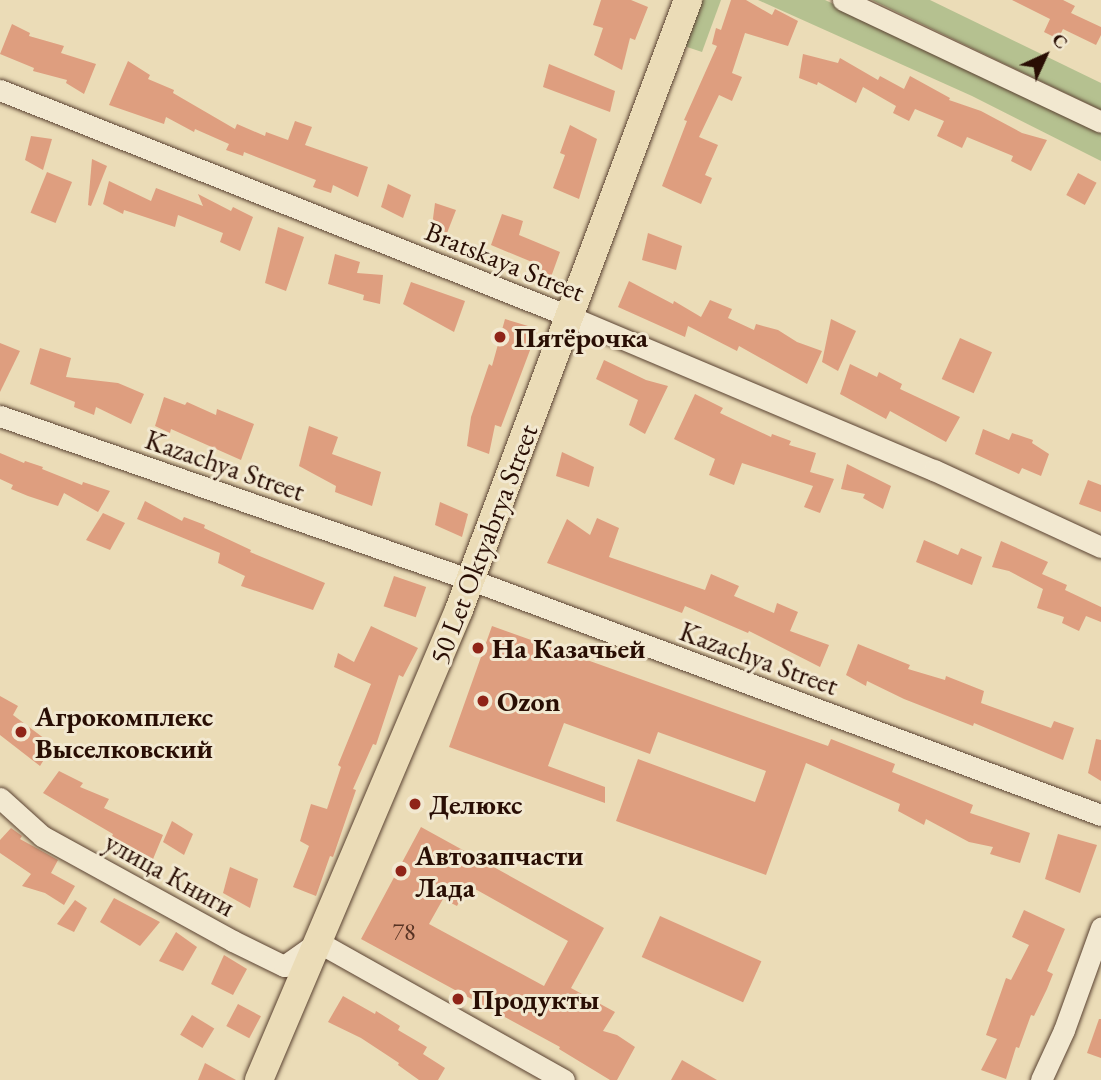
<!DOCTYPE html>
<html>
<head>
<meta charset="utf-8">
<style>
  body { margin:0 }
  #map { position:relative; width:1101px; height:1080px; overflow:hidden; background:#ebdcb7; font-family:"EB Garamond",serif }
  div>[style] { position:absolute }
  [style*='--x'] { left:calc(var(--x)*1px); top:calc(var(--y)*1px); width:calc(var(--w)*1px); rotate:calc(var(--a)*1deg) }
  .green>* { inset:0; background:#b5c190 }
  .building>* { inset:0; background:#de9e7f; transform-origin:0 0 }
  .roads { filter:drop-shadow(0 0 2px #5a4231) drop-shadow(0 0 2px #5a4231) }
  .minor>* { height:21px; margin:-10.5px; padding:0 10.5px; transform-origin:10.5px; border-radius:10.5px; background:#f2e8d0 }
  .major>* { height:28px; margin:-14px; padding:0 14px; transform-origin:14px; border-radius:14px; background:#ebdcb7 }
  .dots>* { width:19px; height:19px; translate:-50% -50%; box-sizing:border-box; border:4px solid #f2e8d0; border-radius:50% }
  span { translate:-50% -50%; white-space:nowrap; text-align:center; line-height:1.15; -webkit-text-stroke:6px #f2e8d0; paint-order:stroke }
  .number-label { font-size:24px; color:#563223 }
  .number-label span { -webkit-text-stroke-width:0 }
  .street-label { font-size:28px; color:#290e04 }
  .poi-label { font-size:28px; color:#290e04; font-weight:700 }
  .left { translate:0 -50%; text-align:left }
  .north { position:absolute; left:1010px; top:21px; width:70px; height:70px; -webkit-text-stroke:5px #f2e8d0; paint-order:stroke; rotate:45deg; font-size:19px; font-weight:700; line-height:28px; text-align:center; color:#290e04 }
  .north::after { content:''; display:block; margin:auto; width:24px; height:32px; background:#290e04; clip-path:polygon(50% 0,100% 100%,50% 72%,0 100%) }
</style>
</head>
<body>
<div id="map">
  <div class="green">
    <div style="clip-path:polygon(697px 0,721px 0,702px 52px,684px 46px)"></div>
    <div style="clip-path:polygon(758px 0,825px 0,982px 73px,1101px 131px,1101px 161px,972px 96px)"></div>
    <div style="clip-path:polygon(872px 0,930px 0,1101px 83px,1101px 110px)"></div>
  </div>
  <div class="building">
    <div style="clip-path:polygon(601px 0,631px 0,648px 7px,635px 40px,630px 38px,622px 70px,594px 55px,603px 28px,593px 25px)"></div>
    <div style="clip-path:polygon(731px 0,746px 0,772px 15px,775px 9px,798px 21px,788px 46px,745px 33px,732px 73px,742px 77px,732px 101px,719px 95px,699px 137px,718px 145px,705px 175px,712px 178px,701px 204px,662px 186px,687px 121px,684px 120px,717px 46px,712px 44px,716px 28px,721px 30px)"></div>
    <div style="clip-path:polygon(1012px 0,1063px 0,1075px 6px,1071px 13px,1101px 27px,1101px 35px,1096px 45px,1063px 29px,1058px 39px,1044px 32px,1050px 19px)"></div>
    <div style="clip-path:polygon(12px 24px,30px 33px,29px 36px,64px 46px,61px 53px,96px 64px,84px 94px,66px 83px,67px 80px,33px 71px,34px 68px,0 54px)"></div>
    <div style="clip-path:polygon(803px 54px,838px 63px,840px 58px,878px 80px,880px 76px,904px 89px,910px 76px,950px 98px,949px 100px,981px 111px,1022px 133px,1047px 140px,1031px 171px,1011px 161px,1013px 156px,967px 137px,962px 148px,937px 136px,944px 121px,915px 109px,909px 121px,893px 113px,896px 106px,863px 87px,856px 103px,818px 82px,817px 85px,799px 78px)"></div>
    <div style="clip-path:polygon(128px 61px,150px 75px,148px 79px,174px 90px,173px 93px,235px 129px,237px 124px,265px 136px,266px 132px,288px 140px,295px 121px,312px 127px,305px 145px,368px 167px,358px 197px,333px 185px,331px 193px,313px 187px,316px 180px,244px 152px,243px 156px,226px 150px,229px 144px,195px 129px,194px 132px,166px 117px,164px 124px,109px 105px)"></div>
    <div style="clip-path:polygon(549px 64px,615px 91px,610px 112px,543px 87px)"></div>
    <div style="clip-path:polygon(570px 125px,597px 139px,579px 199px,553px 188px,565px 155px,560px 153px)"></div>
    <div style="clip-path:polygon(31px 136px,52px 139px,43px 170px,25px 160px)"></div>
    <div style="clip-path:polygon(92px 159px,107px 166px,91px 206px,88px 205px)"></div>
    <div style="left:47px;top:172px;width:27px;height:44px;rotate:22deg"></div>
    <div style="left:1078px;top:173px;width:21px;height:25px;rotate:28deg"></div>
    <div style="clip-path:polygon(109px 181px,151px 201px,156px 188px,203px 206px,198px 194px,231px 211px,233px 207px,253px 217px,240px 251px,220px 242px,223px 233px,178px 215px,175px 227px,124px 210px,123px 214px,103px 204px)"></div>
    <div style="clip-path:polygon(388px 184px,411px 195px,403px 218px,381px 207px)"></div>
    <div style="clip-path:polygon(435px 203px,456px 210px,447px 233px,432px 226px)"></div>
    <div style="clip-path:polygon(502px 214px,523px 221px,519px 235px,560px 252px,551px 277px,531px 270px,532px 262px,491px 245px)"></div>
    <div style="clip-path:polygon(278px 227px,304px 237px,286px 291px,265px 283px)"></div>
    <div style="clip-path:polygon(648px 233px,682px 246px,676px 270px,642px 260px)"></div>
    <div style="clip-path:polygon(335px 254px,360px 262px,357px 273px,383px 275px,380px 304px,363px 300px,364px 295px,328px 284px)"></div>
    <div style="clip-path:polygon(629px 281px,673px 304px,674px 301px,701px 317px,710px 300px,732px 309px,728px 318px,754px 330px,756px 324px,778px 330px,797px 342px,822px 351px,807px 384px,739px 346px,737px 351px,688px 326px,685px 337px,618px 307px)"></div>
    <div style="clip-path:polygon(411px 282px,465px 301px,454px 332px,403px 304px)"></div>
    <div style="clip-path:polygon(505px 319px,538px 329px,501px 427px,495px 425px,489px 454px,467px 446px,471px 417px,489px 364px,492px 366px)"></div>
    <div style="clip-path:polygon(831px 319px,856px 331px,838px 371px,822px 362px)"></div>
    <div style="left:960px;top:338px;width:35px;height:45px;rotate:24deg"></div>
    <div style="clip-path:polygon(0 343px,20px 351px,0 392px)"></div>
    <div style="clip-path:polygon(40px 348px,71px 358px,66px 377px,118px 383px,144px 394px,131px 424px,96px 407px,94px 415px,74px 407px,75px 402px,30px 384px)"></div>
    <div style="clip-path:polygon(604px 360px,646px 380px,668px 386px,645px 434px,629px 425px,638px 400px,596px 379px)"></div>
    <div style="clip-path:polygon(850px 364px,877px 377px,879px 372px,902px 384px,900px 389px,960px 417px,946px 442px,890px 411px,886px 419px,840px 394px)"></div>
    <div style="clip-path:polygon(695px 394px,723px 408px,720px 413px,771px 437px,772px 434px,791px 441px,789px 445px,816px 453px,810px 472px,834px 479px,820px 513px,804px 507px,813px 486px,742px 463px,734px 485px,709px 475px,715px 459px,674px 439px)"></div>
    <div style="clip-path:polygon(164px 397px,185px 405px,187px 402px,216px 415px,217px 409px,254px 424px,241px 460px,171px 429px,170px 433px,155px 426px)"></div>
    <div style="clip-path:polygon(309px 426px,338px 437px,332px 454px,381px 472px,372px 506px,335px 492px,336px 486px,299px 466px)"></div>
    <div style="clip-path:polygon(983px 429px,1009px 440px,1012px 433px,1033px 440px,1032px 443px,1049px 454px,1041px 476px,1022px 468px,1019px 474px,975px 454px)"></div>
    <div style="clip-path:polygon(562px 452px,594px 467px,589px 487px,556px 476px)"></div>
    <div style="clip-path:polygon(0 453px,24px 463px,25px 461px,43px 467px,42px 469px,82px 485px,83px 482px,110px 491px,98px 512px,64px 493px,58px 506px,28px 496px,11px 489px,13px 485px,0 479px)"></div>
    <div style="clip-path:polygon(847px 464px,891px 486px,883px 509px,863px 498px,865px 494px,841px 489px)"></div>
    <div style="clip-path:polygon(1088px 480px,1101px 485px,1101px 512px,1079px 504px)"></div>
    <div style="clip-path:polygon(145px 501px,182px 521px,184px 517px,205px 525px,204px 528px,251px 550px,250px 552px,325px 583px,313px 610px,241px 586px,245px 576px,218px 563px,220px 553px,137px 519px)"></div>
    <div style="clip-path:polygon(440px 502px,468px 514px,462px 537px,435px 525px)"></div>
    <div style="clip-path:polygon(103px 513px,125px 523px,110px 550px,86px 540px)"></div>
    <div style="clip-path:polygon(597px 518px,619px 528px,609px 557px,705px 590px,711px 574px,739px 586px,734px 596px,774px 613px,777px 603px,798px 612px,790px 631px,829px 645px,820px 667px,749px 631px,748px 633px,685px 606px,682px 613px,547px 563px,567px 519px,590px 535px)"></div>
    <div style="clip-path:polygon(924px 540px,958px 555px,961px 548px,982px 557px,972px 585px,916px 562px)"></div>
    <div style="clip-path:polygon(1001px 541px,1048px 562px,1042px 574px,1067px 585px,1065px 590px,1101px 607px,1101px 622px,1086px 616px,1079px 631px,1062px 623px,1064px 617px,1037px 608px,1043px 589px,1009px 571px,992px 567px)"></div>
    <div style="left:394px;top:576px;width:34px;height:32px;rotate:19deg"></div>
    <div style="clip-path:polygon(371px 626px,418px 648px,403px 677px,399px 675px,376px 745px,373px 744px,353px 789px,356px 790px,333px 857px,330px 856px,316px 896px,293px 887px,309px 846px,300px 841px,311px 804px,327px 809px,341px 767px,338px 765px,371px 684px,334px 667px,338px 653px,354px 662px)"></div>
    <div style="clip-path:polygon(492px 626px,828px 746px,831px 739px,895px 764px,892px 772px,973px 805px,970px 813px,1030px 833px,1020px 863px,990px 854px,993px 847px,969px 842px,926px 819px,924px 825px,898px 811px,900px 804px,806px 763px,766px 875px,616px 821px,638px 759px,755px 802px,766px 771px,658px 732px,650px 754px,564px 723px,548px 766px,605px 787px,605px 803px,449px 747px)"></div>
    <div style="clip-path:polygon(858px 644px,910px 665px,908px 669px,945px 680px,946px 676px,984px 691px,981px 703px,1051px 728px,1054px 721px,1074px 728px,1063px 760px,974px 723px,973px 726px,904px 699px,867px 681px,866px 686px,846px 675px)"></div>
    <div style="clip-path:polygon(0 696px,18px 706px,13px 715px,53px 745px,40px 766px,0 735px)"></div>
    <div style="clip-path:polygon(1096px 739px,1101px 740px,1101px 781px,1088px 773px)"></div>
    <div style="clip-path:polygon(59px 771px,83px 783px,80px 787px,109px 799px,104px 808px,163px 835px,151px 864px,110px 841px,113px 834px,43px 793px)"></div>
    <div style="clip-path:polygon(172px 821px,193px 834px,184px 855px,163px 842px)"></div>
    <div style="clip-path:polygon(evenodd,421px 827px,604px 928px,571px 988px,615px 1012px,603px 1031px,617px 1035px,635px 1047px,617px 1080px,610px 1080px,559px 1049px,560px 1047px,361px 939px,421px 827px,468px 885px,568px 941px,544px 986px,429px 924px,443px 899px,457px 906px,468px 885px)"></div>
    <div style="clip-path:polygon(11px 828px,22px 836px,20px 839px,58px 860px,51px 873px,75px 886px,64px 905px,45px 893px,22px 886px,31px 874px,0 853px,0 840px)"></div>
    <div style="clip-path:polygon(1058px 834px,1097px 845px,1080px 893px,1045px 879px)"></div>
    <div style="clip-path:polygon(230px 867px,258px 879px,250px 908px,223px 893px)"></div>
    <div style="clip-path:polygon(114px 898px,160px 922px,140px 946px,100px 922px)"></div>
    <div style="clip-path:polygon(75px 900px,87px 908px,74px 932px,57px 924px)"></div>
    <div style="clip-path:polygon(1024px 910px,1065px 929px,1047px 971px,1053px 974px,1047px 989px,1034px 1016px,1031px 1015px,1019px 1048px,1016px 1047px,1006px 1079px,981px 1070px,997px 1039px,986px 1035px,1006px 978px,1011px 980px,1029px 945px,1012px 937px)"></div>
    <div style="left:660px;top:916px;width:111px;height:45px;rotate:24deg"></div>
    <div style="clip-path:polygon(176px 932px,197px 947px,183px 971px,159px 961px)"></div>
    <div style="clip-path:polygon(224px 955px,247px 969px,233px 995px,211px 984px)"></div>
    <div style="clip-path:polygon(343px 996px,375px 1014px,376px 1011px,400px 1026px,398px 1030px,427px 1047px,423px 1054px,445px 1068px,438px 1080px,419px 1080px,398px 1065px,399px 1063px,361px 1038px,328px 1022px)"></div>
    <div style="left:238px;top:1004px;width:26px;height:25px;rotate:28deg"></div>
    <div style="left:192px;top:1015px;width:26px;height:23px;rotate:31deg"></div>
    <div style="clip-path:polygon(1099px 1019px,1101px 1019px,1101px 1058px,1087px 1053px)"></div>
    <div style="clip-path:polygon(682px 1060px,717px 1080px,671px 1080px)"></div>
    <div style="clip-path:polygon(205px 1063px,236px 1080px,198px 1080px)"></div>
  </div>
  <div class="roads">
    <div class="minor">
      <div style="--x:843;--y:0;--w:285;--a:25.3"></div>
      <div style="--x:0;--y:90;--w:614;--a:21.68"></div>
      <div style="--x:571;--y:317;--w:394;--a:22.9"></div>
      <div style="--x:934;--y:470;--w:184;--a:24.8"></div>
      <div style="--x:0;--y:416;--w:497;--a:19.2"></div>
      <div style="--x:469;--y:579;--w:675;--a:20.48"></div>
      <div style="--x:0;--y:798;--w:57;--a:42.1"></div>
      <div style="--x:42;--y:836;--w:218;--a:28.8"></div>
      <div style="--x:233;--y:941;--w:57;--a:26.1"></div>
      <div style="--x:284;--y:966;--w:42;--a:-35.2"></div>
      <div style="--x:318;--y:942;--w:282;--a:29.3"></div>
      <div style="--x:1041;--y:1080;--w:55;--a:-65.3"></div>
      <div style="--x:1064;--y:1030;--w:109;--a:-70.1"></div>
    </div>
    <div class="major">
      <div style="--x:259;--y:1080;--w:511;--a:-66.95"></div>
      <div style="--x:459;--y:610;--w:652;--a:-69.42"></div>
    </div>
  </div>
  <div class="dots">
    <div style="left:500px;top:337px;background:#8f2418"></div>
    <div style="left:478px;top:648px;background:#8f2418"></div>
    <div style="left:483px;top:701px;background:#8f2418"></div>
    <div style="left:21px;top:732px;background:#8f2418"></div>
    <div style="left:415px;top:804px;background:#8f2418"></div>
    <div style="left:401px;top:871px;background:#8f2418"></div>
    <div style="left:458px;top:999px;background:#8f2418"></div>
  </div>
  <div class="number-label">
    <span style="left:404px;top:932px">78</span>
  </div>
  <div class="street-label">
    <span style="left:505px;top:261px;rotate:22deg">Bratskaya Street</span>
    <span style="left:225px;top:465px;rotate:19deg">Kazachya Street</span>
    <span style="left:483px;top:544px;rotate:-69deg">50 Let Oktyabrya Street</span>
    <span style="left:759px;top:658px;rotate:20deg">Kazachya Street</span>
    <span style="left:170px;top:874px;rotate:29deg">улица Книги</span>
  </div>
  <div class="poi-label">
    <span class="left" style="left:514px;top:337px">Пятёрочка</span>
    <span class="left" style="left:492px;top:648px">На Казачьей</span>
    <span class="left" style="left:497px;top:701px">Ozon</span>
    <span class="left" style="left:35px;top:732px">Агрокомплекс<br>Выселковский</span>
    <span class="left" style="left:429px;top:804px">Делюкс</span>
    <span class="left" style="left:415px;top:871px">Автозапчасти<br>Лада</span>
    <span class="left" style="left:472px;top:999px">Продукты</span>
  </div>
  <div class="north">С</div>
</div>
</body>
</html>
